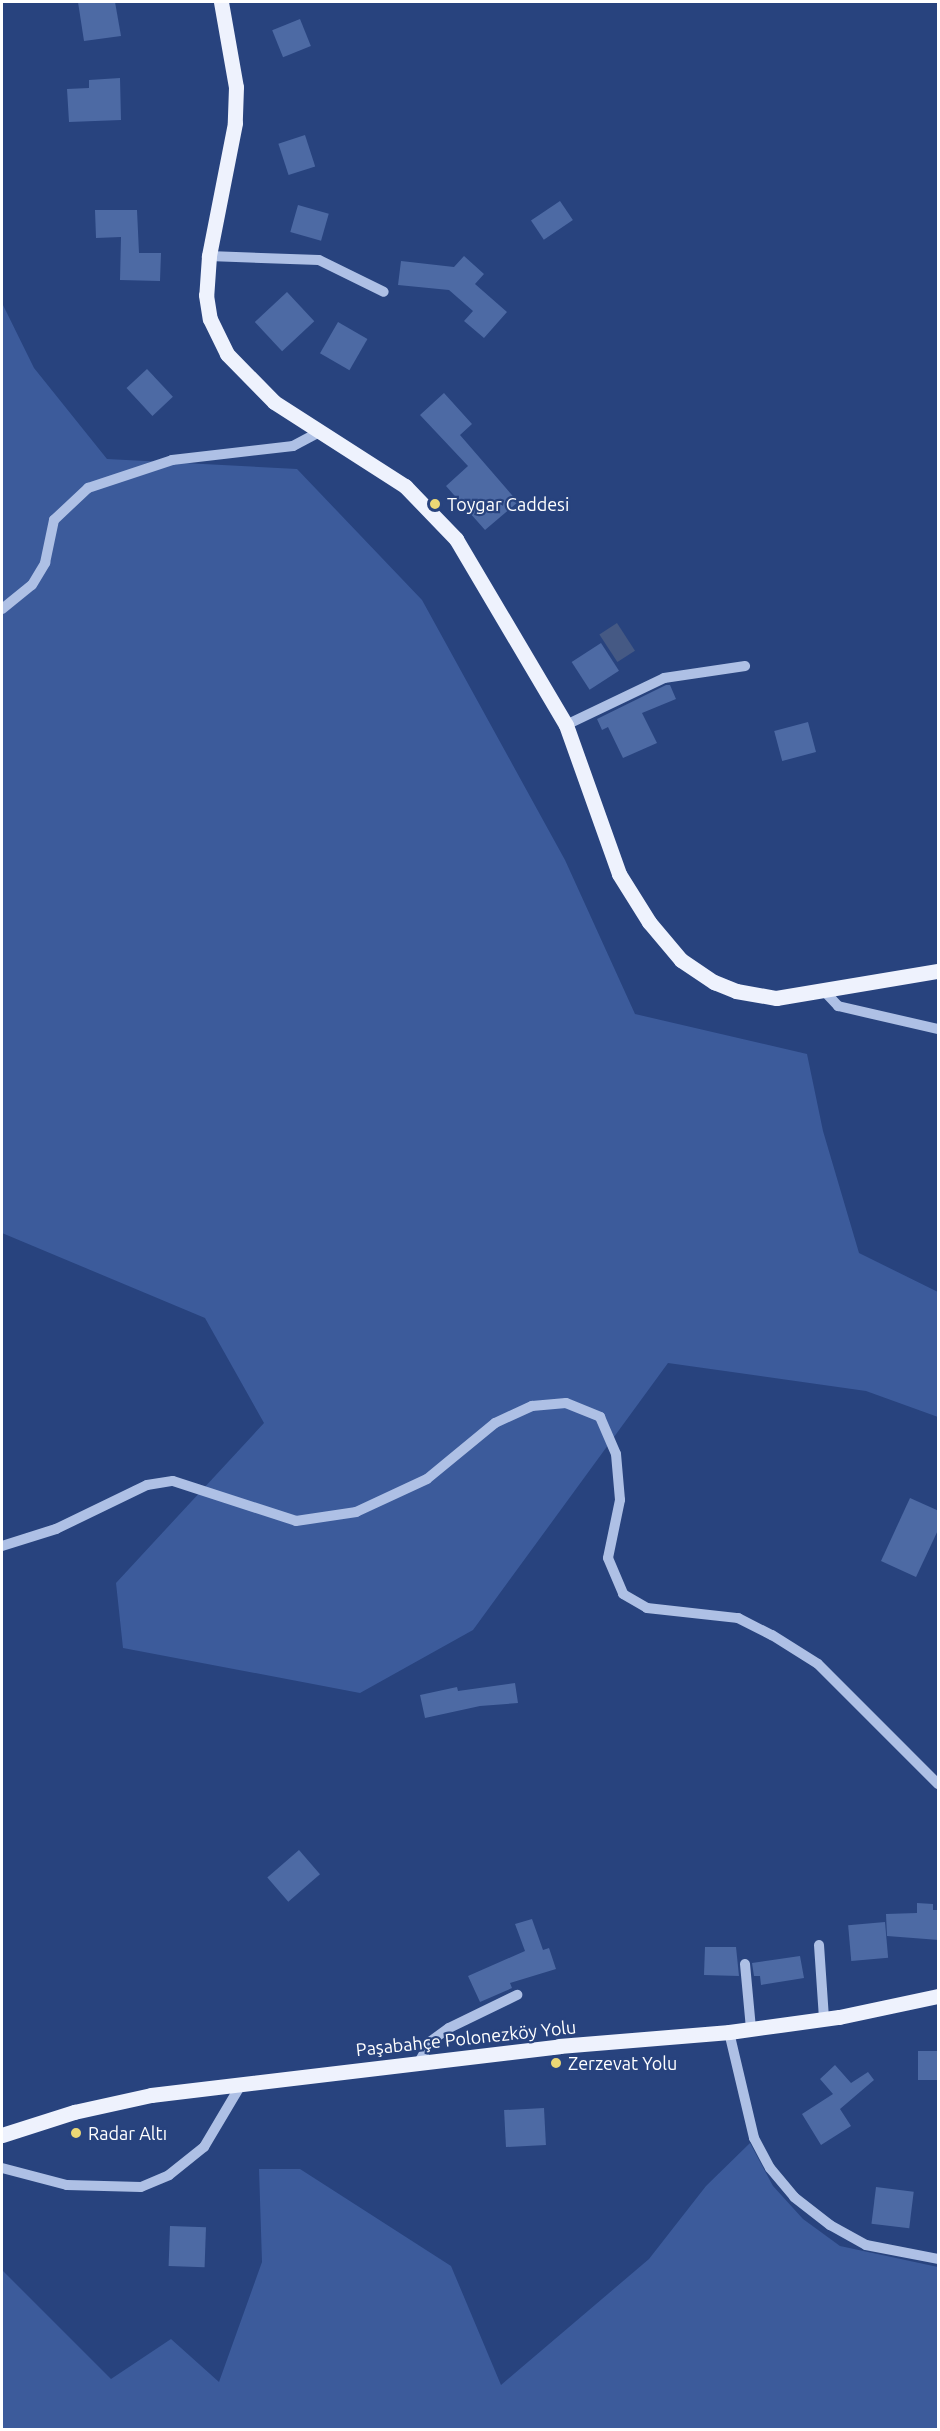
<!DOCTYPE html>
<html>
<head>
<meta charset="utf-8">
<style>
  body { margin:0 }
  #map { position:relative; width:940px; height:2431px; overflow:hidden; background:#28437e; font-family:Ubuntu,sans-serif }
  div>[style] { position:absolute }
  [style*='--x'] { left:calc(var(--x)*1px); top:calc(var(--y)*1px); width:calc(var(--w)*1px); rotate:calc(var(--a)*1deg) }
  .green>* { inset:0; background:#3c5b9b }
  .water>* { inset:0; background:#455984; transform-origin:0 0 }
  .building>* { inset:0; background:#4d6aa4; transform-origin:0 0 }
  .minor>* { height:10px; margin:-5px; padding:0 5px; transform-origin:5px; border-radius:5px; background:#aec0e5 }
  .major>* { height:15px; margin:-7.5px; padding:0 7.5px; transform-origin:7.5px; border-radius:7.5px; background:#eef2fd }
  .dots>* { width:16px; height:16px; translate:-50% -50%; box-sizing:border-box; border:3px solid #28437e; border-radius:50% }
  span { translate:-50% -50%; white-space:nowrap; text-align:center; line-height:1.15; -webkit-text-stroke:4.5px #28437e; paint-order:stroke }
  .poi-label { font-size:18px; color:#fff }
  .left { translate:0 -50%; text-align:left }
  .street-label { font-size:18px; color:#fff }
  .frame { position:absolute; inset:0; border:3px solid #fff; pointer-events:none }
</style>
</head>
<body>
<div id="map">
  <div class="green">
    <div style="clip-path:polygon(2px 303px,34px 368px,107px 459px,297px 469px,422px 600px,565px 860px,635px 1014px,807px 1054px,823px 1131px,859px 1253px,938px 1292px,938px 1417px,866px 1391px,668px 1363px,473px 1630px,360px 1693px,123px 1648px,116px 1583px,264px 1423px,205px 1318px,2px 1233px)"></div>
    <div style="clip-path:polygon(750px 2143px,773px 2186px,803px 2219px,840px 2246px,938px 2267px,938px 2429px,2px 2429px,2px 2270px,111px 2379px,171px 2339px,219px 2382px,262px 2262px,259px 2169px,300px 2169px,451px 2266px,501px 2385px,649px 2259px,706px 2186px)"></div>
  </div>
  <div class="water">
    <div style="left:617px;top:623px;width:33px;height:21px;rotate:57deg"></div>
  </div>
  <div class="building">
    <div style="clip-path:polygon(78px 2px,115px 2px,121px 36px,84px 41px)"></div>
    <div style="left:300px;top:19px;width:29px;height:30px;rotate:68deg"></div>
    <div style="clip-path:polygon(120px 78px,121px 120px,69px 122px,67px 89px,89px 88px,89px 80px)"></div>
    <div style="left:305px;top:135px;width:33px;height:28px;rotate:72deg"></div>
    <div style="left:560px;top:201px;width:23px;height:35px;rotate:56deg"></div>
    <div style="left:298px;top:205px;width:32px;height:28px;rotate:16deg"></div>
    <div style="clip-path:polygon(95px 210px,137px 210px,139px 253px,161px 253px,160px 281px,120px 280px,121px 237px,96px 238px)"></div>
    <div style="clip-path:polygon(464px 256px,484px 274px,475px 284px,507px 312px,484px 338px,464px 321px,473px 311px,449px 290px,398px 285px,401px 261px,454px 267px)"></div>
    <div style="left:287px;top:292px;width:40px;height:44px;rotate:47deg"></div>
    <div style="left:338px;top:322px;width:34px;height:36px;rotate:30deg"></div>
    <div style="left:147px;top:369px;width:38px;height:28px;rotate:47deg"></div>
    <div style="clip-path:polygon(444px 393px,472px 424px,460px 435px,518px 502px,485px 530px,446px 486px,468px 466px,420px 415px)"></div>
    <div style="left:601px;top:643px;width:33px;height:35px;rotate:57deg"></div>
    <div style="clip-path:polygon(666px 685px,670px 685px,676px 699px,642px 713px,657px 743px,623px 758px,608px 727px,602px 730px,597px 719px)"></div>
    <div style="left:808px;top:722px;width:31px;height:35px;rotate:75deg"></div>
    <div style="clip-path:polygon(910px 1498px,939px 1511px,939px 1528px,916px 1577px,881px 1561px)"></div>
    <div style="clip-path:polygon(515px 1683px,518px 1703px,480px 1706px,425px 1718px,420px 1695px,457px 1687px,458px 1691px)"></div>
    <div style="left:299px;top:1850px;width:32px;height:42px;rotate:49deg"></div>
    <div style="clip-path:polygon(917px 1903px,933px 1904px,933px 1910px,939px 1910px,939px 1940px,887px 1936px,886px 1914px,917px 1913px)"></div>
    <div style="clip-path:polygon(532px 1919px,543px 1950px,549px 1948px,556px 1969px,510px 1983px,512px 1988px,480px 2002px,468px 1976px,525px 1951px,515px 1924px)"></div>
    <div style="left:885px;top:1922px;width:36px;height:37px;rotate:85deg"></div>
    <div style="clip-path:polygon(705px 1947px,736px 1947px,739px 1976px,704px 1975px)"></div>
    <div style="clip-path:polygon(800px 1956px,804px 1978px,761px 1985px,760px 1976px,754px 1976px,752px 1963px)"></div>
    <div style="left:939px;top:2051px;width:29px;height:21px;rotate:90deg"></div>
    <div style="clip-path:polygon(835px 2065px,851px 2083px,868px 2072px,874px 2080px,840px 2109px,851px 2126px,821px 2145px,802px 2114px,833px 2094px,820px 2079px)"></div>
    <div style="left:544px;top:2108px;width:37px;height:40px;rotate:87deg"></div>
    <div style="left:876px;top:2187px;width:38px;height:37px;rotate:7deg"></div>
    <div style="left:170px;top:2226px;width:36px;height:40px;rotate:2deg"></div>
  </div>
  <div class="minor">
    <div style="--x:209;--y:256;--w:110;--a:2.1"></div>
    <div style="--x:319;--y:260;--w:72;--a:26.2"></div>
    <div style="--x:2;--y:609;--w:38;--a:-39"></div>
    <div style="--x:32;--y:585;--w:26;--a:-59"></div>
    <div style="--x:45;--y:563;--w:44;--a:-78.2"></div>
    <div style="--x:54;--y:520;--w:47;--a:-43.3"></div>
    <div style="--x:88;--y:488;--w:89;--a:-18.4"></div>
    <div style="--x:172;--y:460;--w:122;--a:-6.6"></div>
    <div style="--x:293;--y:446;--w:32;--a:-28"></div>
    <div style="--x:566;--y:725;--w:109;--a:-25.6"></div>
    <div style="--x:664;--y:678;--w:82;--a:-8.4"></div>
    <div style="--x:826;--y:993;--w:18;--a:47"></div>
    <div style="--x:838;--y:1006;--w:103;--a:13"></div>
    <div style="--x:2;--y:1546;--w:57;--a:-17.5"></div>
    <div style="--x:56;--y:1529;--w:101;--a:-25.8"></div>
    <div style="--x:147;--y:1485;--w:26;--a:-9"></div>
    <div style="--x:173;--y:1481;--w:129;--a:18"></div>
    <div style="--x:296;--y:1521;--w:61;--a:-8.5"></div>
    <div style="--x:356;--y:1512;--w:78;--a:-24.9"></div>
    <div style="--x:427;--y:1479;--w:88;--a:-39.5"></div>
    <div style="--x:495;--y:1423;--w:41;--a:-24.7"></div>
    <div style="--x:532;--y:1406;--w:34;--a:-5"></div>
    <div style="--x:566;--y:1403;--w:37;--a:22"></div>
    <div style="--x:600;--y:1417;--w:40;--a:66.6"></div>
    <div style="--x:616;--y:1454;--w:46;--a:85"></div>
    <div style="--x:620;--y:1500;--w:59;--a:101.7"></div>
    <div style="--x:608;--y:1558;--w:39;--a:67"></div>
    <div style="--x:623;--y:1594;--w:28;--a:30"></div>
    <div style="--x:647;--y:1608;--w:92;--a:6.3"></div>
    <div style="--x:738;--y:1618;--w:38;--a:27"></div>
    <div style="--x:772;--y:1635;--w:54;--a:32.2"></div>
    <div style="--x:818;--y:1664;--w:170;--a:45"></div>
    <div style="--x:819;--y:1945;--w:74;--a:86.1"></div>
    <div style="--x:745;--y:1964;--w:65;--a:84.7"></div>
    <div style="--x:729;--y:2032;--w:109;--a:76.7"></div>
    <div style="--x:754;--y:2138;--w:34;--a:62"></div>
    <div style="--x:770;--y:2168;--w:38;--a:50"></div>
    <div style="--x:794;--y:2197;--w:46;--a:37.9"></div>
    <div style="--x:830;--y:2225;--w:41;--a:29.1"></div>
    <div style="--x:866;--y:2245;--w:73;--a:11"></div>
    <div style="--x:419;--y:2062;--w:24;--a:-60"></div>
    <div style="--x:431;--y:2041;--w:22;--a:-36"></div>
    <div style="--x:449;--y:2028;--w:76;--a:-25.9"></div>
    <div style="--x:2;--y:2168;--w:67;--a:14.7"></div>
    <div style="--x:67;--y:2185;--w:74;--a:1.5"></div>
    <div style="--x:141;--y:2187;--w:30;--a:-23"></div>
    <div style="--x:169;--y:2175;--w:45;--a:-38.7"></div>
    <div style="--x:204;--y:2147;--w:74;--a:-59.3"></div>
  </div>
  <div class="major">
    <div style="--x:221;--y:2;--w:86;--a:80"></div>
    <div style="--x:236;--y:87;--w:36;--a:92"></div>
    <div style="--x:235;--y:123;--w:136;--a:101.1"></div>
    <div style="--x:209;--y:256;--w:39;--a:94"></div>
    <div style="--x:206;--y:295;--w:24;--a:81"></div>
    <div style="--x:210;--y:319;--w:39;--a:64"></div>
    <div style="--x:227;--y:354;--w:67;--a:45.6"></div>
    <div style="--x:274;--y:402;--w:156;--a:32.7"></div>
    <div style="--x:405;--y:486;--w:74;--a:46.1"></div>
    <div style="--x:456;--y:539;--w:216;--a:59.4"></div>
    <div style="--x:566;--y:725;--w:158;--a:70.4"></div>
    <div style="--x:619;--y:874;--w:57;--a:58"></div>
    <div style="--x:649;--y:922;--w:50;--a:49.9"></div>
    <div style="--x:681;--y:960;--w:40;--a:34"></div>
    <div style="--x:714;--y:982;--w:24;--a:22"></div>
    <div style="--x:736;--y:991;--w:41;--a:9.9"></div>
    <div style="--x:776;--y:998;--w:164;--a:-9.5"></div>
    <div style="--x:2;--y:2135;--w:76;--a:-17.7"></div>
    <div style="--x:74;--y:2112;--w:79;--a:-12.4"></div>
    <div style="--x:151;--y:2095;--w:411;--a:-6.8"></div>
    <div style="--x:559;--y:2046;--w:171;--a:-4.7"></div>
    <div style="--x:729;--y:2032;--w:111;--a:-7.8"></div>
    <div style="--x:839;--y:2017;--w:101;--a:-12"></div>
  </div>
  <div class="dots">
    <div style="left:435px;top:504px;background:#ecd875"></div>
    <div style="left:556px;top:2063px;background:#ecd875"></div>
    <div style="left:76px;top:2133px;background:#ecd875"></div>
  </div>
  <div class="poi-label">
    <span class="left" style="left:447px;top:504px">Toygar Caddesi</span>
    <span class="left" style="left:568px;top:2063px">Zerzevat Yolu</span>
    <span class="left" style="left:88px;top:2133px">Radar Altı</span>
  </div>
  <div class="street-label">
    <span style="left:466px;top:2038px;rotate:-6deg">Paşabahçe Polonezköy Yolu</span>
  </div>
  <div class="frame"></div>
</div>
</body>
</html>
